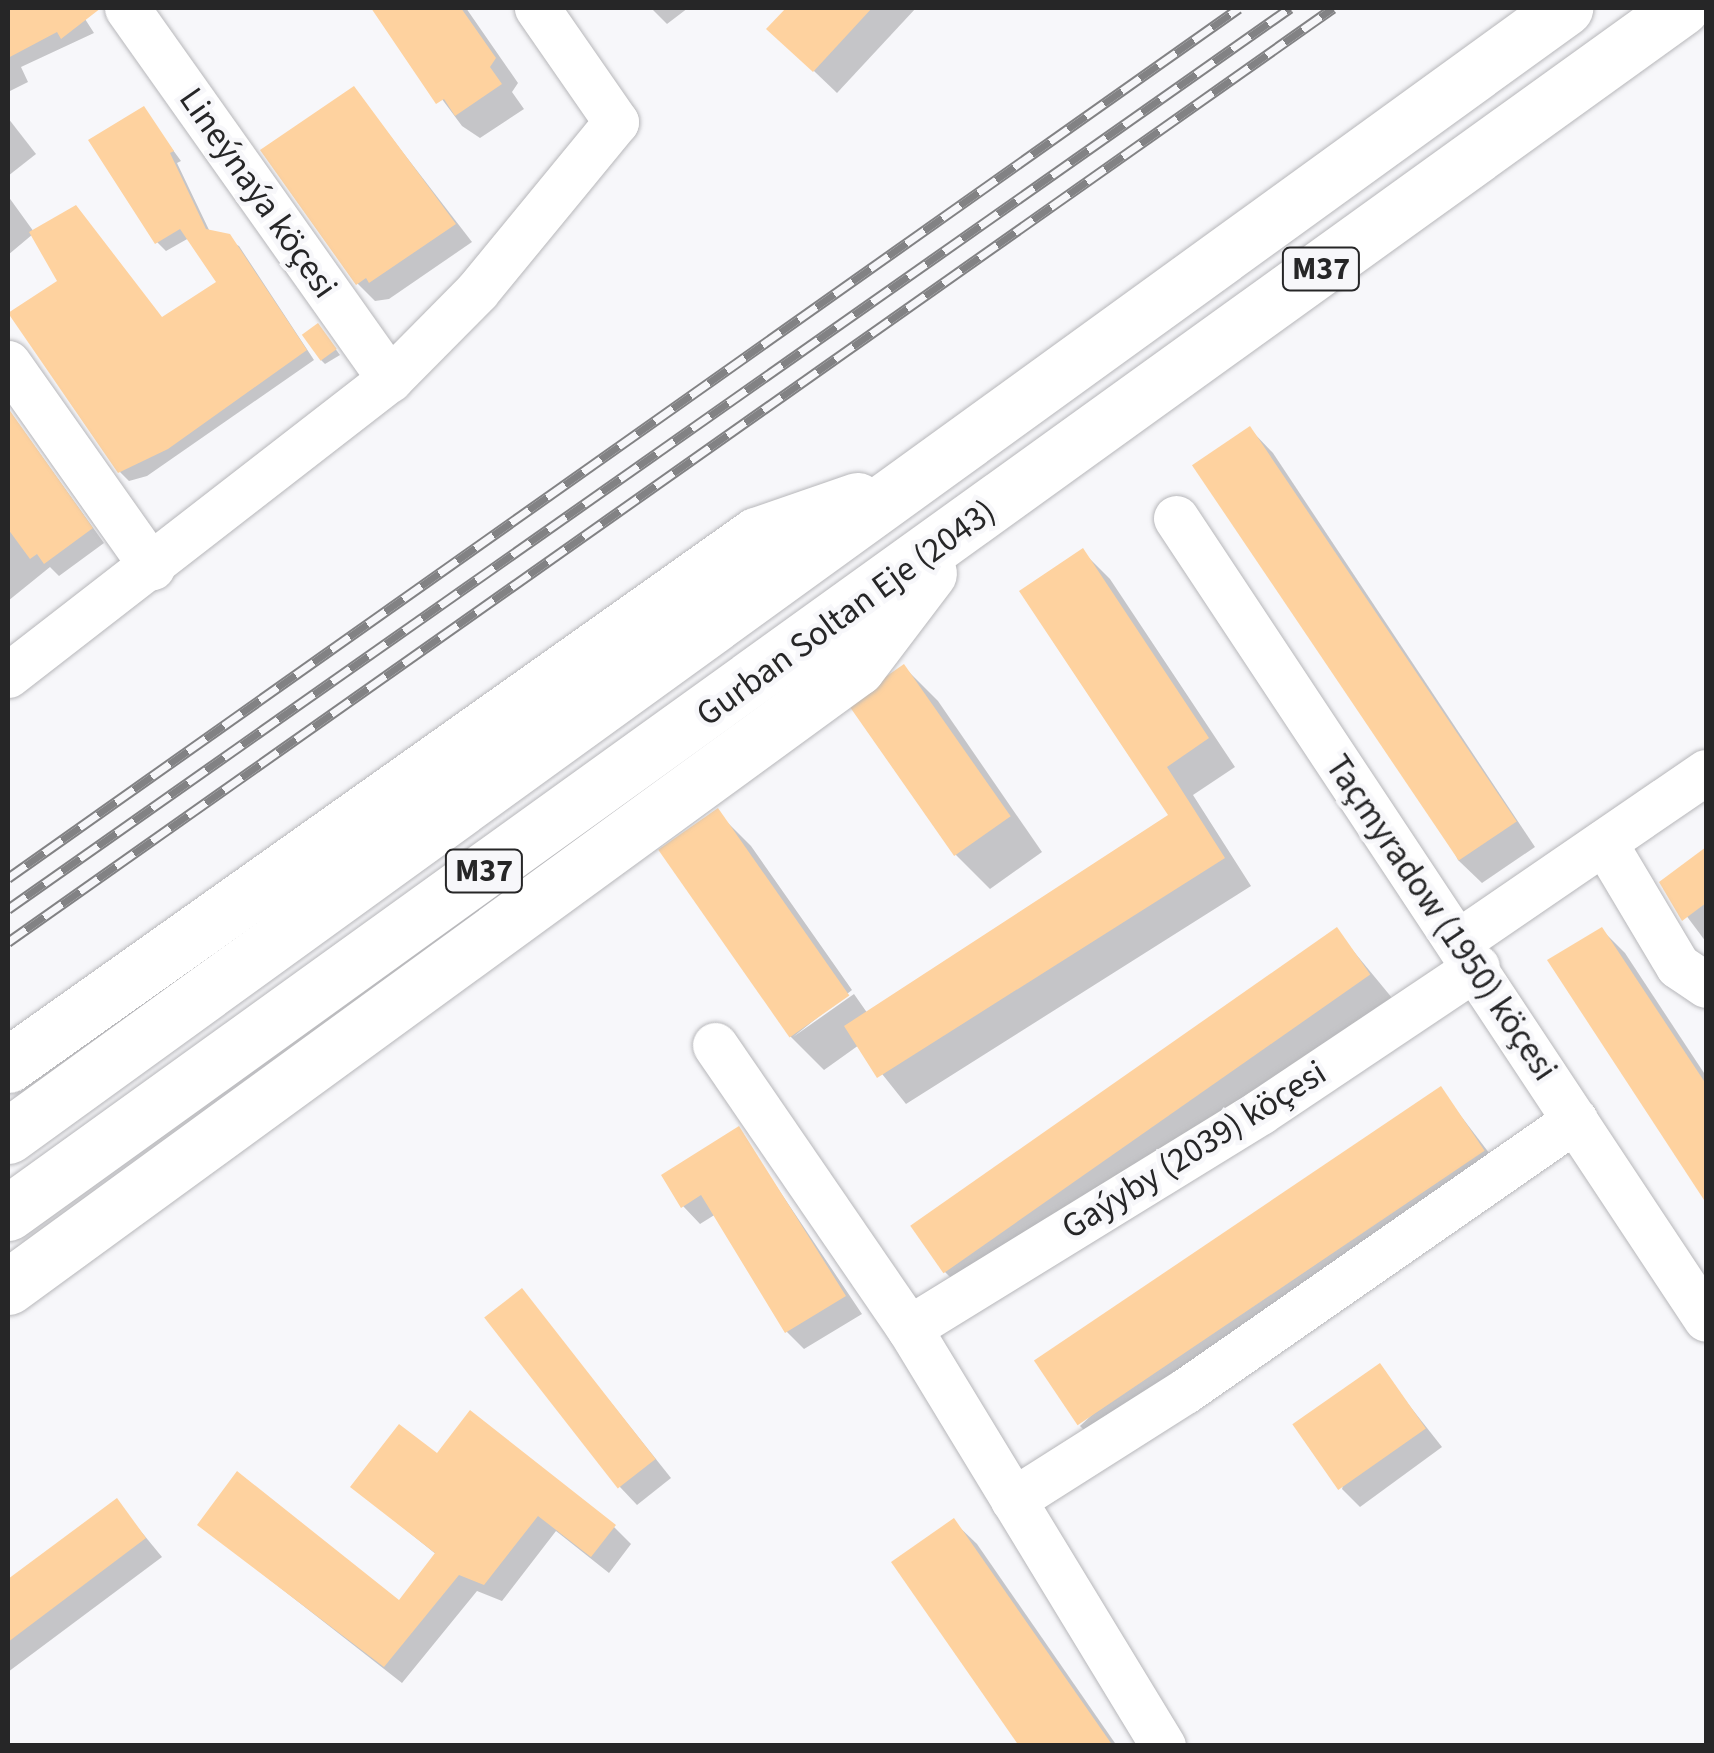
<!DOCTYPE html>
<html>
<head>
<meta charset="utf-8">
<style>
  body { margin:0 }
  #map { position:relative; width:1714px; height:1753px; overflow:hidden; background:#f7f7fa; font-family:"Source Sans 3",sans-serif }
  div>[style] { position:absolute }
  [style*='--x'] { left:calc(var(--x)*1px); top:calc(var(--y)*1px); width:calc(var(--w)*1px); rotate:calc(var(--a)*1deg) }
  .shadow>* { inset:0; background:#0003 }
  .building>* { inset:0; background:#fed29f; transform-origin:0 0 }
  .roads { filter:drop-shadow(0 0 2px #b7b7ba) drop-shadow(0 0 2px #b7b7ba) }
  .minor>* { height:45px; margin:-22.5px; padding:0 22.5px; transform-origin:22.5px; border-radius:22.5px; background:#fff }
  .highway>* { height:55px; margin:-27.5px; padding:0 27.5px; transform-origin:27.5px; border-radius:27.5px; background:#fff }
  .rail>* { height:11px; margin-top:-5.5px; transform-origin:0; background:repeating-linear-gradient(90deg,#f7f7fa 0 22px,#828284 0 44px); box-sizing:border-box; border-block:2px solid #828284 }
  span { translate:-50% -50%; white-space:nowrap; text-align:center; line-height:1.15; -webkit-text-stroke:9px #f7f7fa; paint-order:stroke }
  .shield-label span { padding:2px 8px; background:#f7f7fa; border:2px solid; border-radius:8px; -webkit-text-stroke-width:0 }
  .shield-label { font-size:32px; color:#262627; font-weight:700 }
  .street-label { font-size:35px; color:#262627 }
  .frame { position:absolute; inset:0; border:10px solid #262627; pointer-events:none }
</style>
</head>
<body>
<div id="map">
  <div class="shadow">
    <div style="clip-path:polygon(8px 8px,78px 8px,94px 33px,21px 67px,28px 82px,8px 92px)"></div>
    <div style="clip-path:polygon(374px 8px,466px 8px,518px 83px,512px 92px,524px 109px,480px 138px,462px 126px)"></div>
    <div style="clip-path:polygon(651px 8px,688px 8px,667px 24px)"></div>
    <div style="clip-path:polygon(790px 8px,916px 8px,837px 93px,770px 29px)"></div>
    <div style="clip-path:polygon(354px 89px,472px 242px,389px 299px,375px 301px,357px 283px)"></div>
    <div style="clip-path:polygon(143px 109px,181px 161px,177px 163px,210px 232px,239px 246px,314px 360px,147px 476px,129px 481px,120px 472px,60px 281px,33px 234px,8px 255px,8px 196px,34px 232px,76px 208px,163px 320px,219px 283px,189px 238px,166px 251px,157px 242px)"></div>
    <div style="clip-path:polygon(8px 118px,36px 154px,8px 176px)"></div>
    <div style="clip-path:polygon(323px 332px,340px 355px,325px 364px,320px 359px)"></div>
    <div style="clip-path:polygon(8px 409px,104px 543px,59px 576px,50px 567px,8px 601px)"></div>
    <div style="clip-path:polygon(1250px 429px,1273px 453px,1535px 847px,1482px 883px,1458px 860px)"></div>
    <div style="clip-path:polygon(1082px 551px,1110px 579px,1235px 767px,1193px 795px,1251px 886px,906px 1104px,859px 1045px,824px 1070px,790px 1036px,662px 852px,717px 812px,751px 846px,852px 990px,793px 1037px,854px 994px,868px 1014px,1172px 816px)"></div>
    <div style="clip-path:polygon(904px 667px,938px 701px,1042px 852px,990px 889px,956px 855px)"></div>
    <div style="clip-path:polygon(1706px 851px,1706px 942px,1662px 883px)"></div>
    <div style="clip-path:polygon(1336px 930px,1402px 1010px,976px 1303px,942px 1269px)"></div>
    <div style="clip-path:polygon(1602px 930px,1625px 953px,1706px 1076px,1706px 1199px,1550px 960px)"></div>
    <div style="clip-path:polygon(1441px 1090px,1506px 1175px,1103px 1449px,1080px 1426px)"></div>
    <div style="clip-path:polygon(738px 1129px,862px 1314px,804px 1349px,787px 1332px,716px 1214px,700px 1224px,683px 1206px)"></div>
    <div style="clip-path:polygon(522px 1291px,671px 1478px,637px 1505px,620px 1487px)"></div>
    <div style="clip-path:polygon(1379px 1367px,1442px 1447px,1360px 1507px,1342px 1489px)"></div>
    <div style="clip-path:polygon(437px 1456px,614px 1527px,631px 1544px,609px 1573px,556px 1531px,502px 1601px,477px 1591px,402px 1683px,200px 1525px,400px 1603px,437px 1555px,353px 1487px)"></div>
    <div style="clip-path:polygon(116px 1501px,162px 1557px,8px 1672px,8px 1582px)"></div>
    <div style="clip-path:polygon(953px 1521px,977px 1544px,1117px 1746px,1022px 1746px)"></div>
  </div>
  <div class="building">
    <div style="clip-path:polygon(8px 8px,101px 8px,61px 39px,57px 32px,8px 58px)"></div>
    <div style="clip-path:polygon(371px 8px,461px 8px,496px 58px,490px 67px,502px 84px,455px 116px,444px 99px,436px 104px)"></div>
    <div style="clip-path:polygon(786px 8px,872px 8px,813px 72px,766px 29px)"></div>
    <div style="clip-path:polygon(354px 86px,456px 224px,369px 283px,366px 278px,356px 285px,260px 150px)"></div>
    <div style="clip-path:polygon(144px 106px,174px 151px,170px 153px,206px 229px,230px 234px,307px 350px,168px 449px,118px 473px,8px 313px,57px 281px,29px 232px,76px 205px,162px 317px,216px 282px,180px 229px,155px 244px,88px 140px)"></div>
    <div style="left:318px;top:323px;width:32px;height:20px;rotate:54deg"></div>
    <div style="clip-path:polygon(8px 408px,93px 528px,44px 564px,37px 554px,30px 559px,8px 529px)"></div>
    <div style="left:1250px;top:426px;width:477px;height:70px;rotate:56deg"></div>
    <div style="clip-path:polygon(1083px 548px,1209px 738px,1167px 767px,1225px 858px,877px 1078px,844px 1026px,1168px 815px,1019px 591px)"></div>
    <div style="left:904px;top:664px;width:186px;height:69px;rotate:55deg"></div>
    <div style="left:718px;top:808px;width:229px;height:73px;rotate:55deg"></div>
    <div style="clip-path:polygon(1706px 847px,1706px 903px,1682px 921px,1659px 882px)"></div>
    <div style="left:1337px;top:927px;width:58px;height:521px;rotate:55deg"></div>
    <div style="clip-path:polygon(1602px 927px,1706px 1084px,1706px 1203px,1547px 960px)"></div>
    <div style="left:1441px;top:1086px;width:78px;height:491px;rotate:56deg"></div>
    <div style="clip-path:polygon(739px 1126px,846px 1296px,785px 1333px,701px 1195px,681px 1208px,661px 1175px)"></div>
    <div style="left:522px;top:1288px;width:217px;height:48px;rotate:52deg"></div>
    <div style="left:1380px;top:1363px;width:80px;height:107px;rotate:55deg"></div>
    <div style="clip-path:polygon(470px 1410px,616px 1525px,591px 1557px,538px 1516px,484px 1585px,459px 1575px,384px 1667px,197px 1525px,237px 1471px,399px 1600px,435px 1553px,350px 1487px,399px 1424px,437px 1453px)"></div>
    <div style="clip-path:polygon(117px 1498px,146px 1538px,8px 1642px,8px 1579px)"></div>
    <div style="clip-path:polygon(954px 1518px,1113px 1746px,1019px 1746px,891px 1562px)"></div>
  </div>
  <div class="roads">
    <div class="minor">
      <div style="--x:127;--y:8;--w:455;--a:54.7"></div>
      <div style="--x:8;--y:363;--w:250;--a:54.8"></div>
      <div style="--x:1176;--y:518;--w:960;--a:56.51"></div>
      <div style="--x:8;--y:675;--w:483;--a:-37.8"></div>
      <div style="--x:390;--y:379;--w:124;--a:-45.3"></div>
      <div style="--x:477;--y:291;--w:219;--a:-50.6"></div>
      <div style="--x:616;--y:122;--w:139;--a:-124.7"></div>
      <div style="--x:1604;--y:842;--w:144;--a:59.2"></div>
      <div style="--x:1678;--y:966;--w:34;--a:34"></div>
      <div style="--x:1459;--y:941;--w:299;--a:-34.4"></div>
      <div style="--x:715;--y:1045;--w:343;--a:55.6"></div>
      <div style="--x:909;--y:1328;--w:489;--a:58.7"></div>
      <div style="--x:909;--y:1328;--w:412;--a:-31.6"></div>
      <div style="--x:1260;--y:1112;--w:261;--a:-33.8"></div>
      <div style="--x:1013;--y:1500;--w:204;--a:-32.4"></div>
      <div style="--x:1185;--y:1391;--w:475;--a:-34.8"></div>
    </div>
    <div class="highway">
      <div style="--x:8;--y:1065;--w:917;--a:-35.32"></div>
      <div style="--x:756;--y:535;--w:107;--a:-19.1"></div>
      <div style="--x:8;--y:1136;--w:1923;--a:-35.92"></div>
      <div style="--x:8;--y:1213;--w:2062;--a:-35.76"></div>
      <div style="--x:8;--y:1287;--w:1051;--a:-36.1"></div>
      <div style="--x:857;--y:668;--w:119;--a:-52.8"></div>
    </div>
  </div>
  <div class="rail">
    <div style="--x:8;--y:878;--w:1507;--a:-35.25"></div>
    <div style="--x:8;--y:909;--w:1567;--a:-35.1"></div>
    <div style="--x:8;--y:942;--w:1621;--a:-35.18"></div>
  </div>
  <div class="shield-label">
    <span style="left:1321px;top:269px">M37</span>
    <span style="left:484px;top:871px">M37</span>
  </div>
  <div class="street-label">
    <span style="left:258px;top:193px;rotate:55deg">Lineýnaýa köçesi</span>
    <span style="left:846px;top:613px;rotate:-36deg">Gurban Soltan Eje (2043)</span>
    <span style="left:1441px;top:918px;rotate:56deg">Taçmyradow (1950) köçesi</span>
    <span style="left:1194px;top:1150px;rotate:-32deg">Gaýyby (2039) köçesi</span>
  </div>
  <div class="frame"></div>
</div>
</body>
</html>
